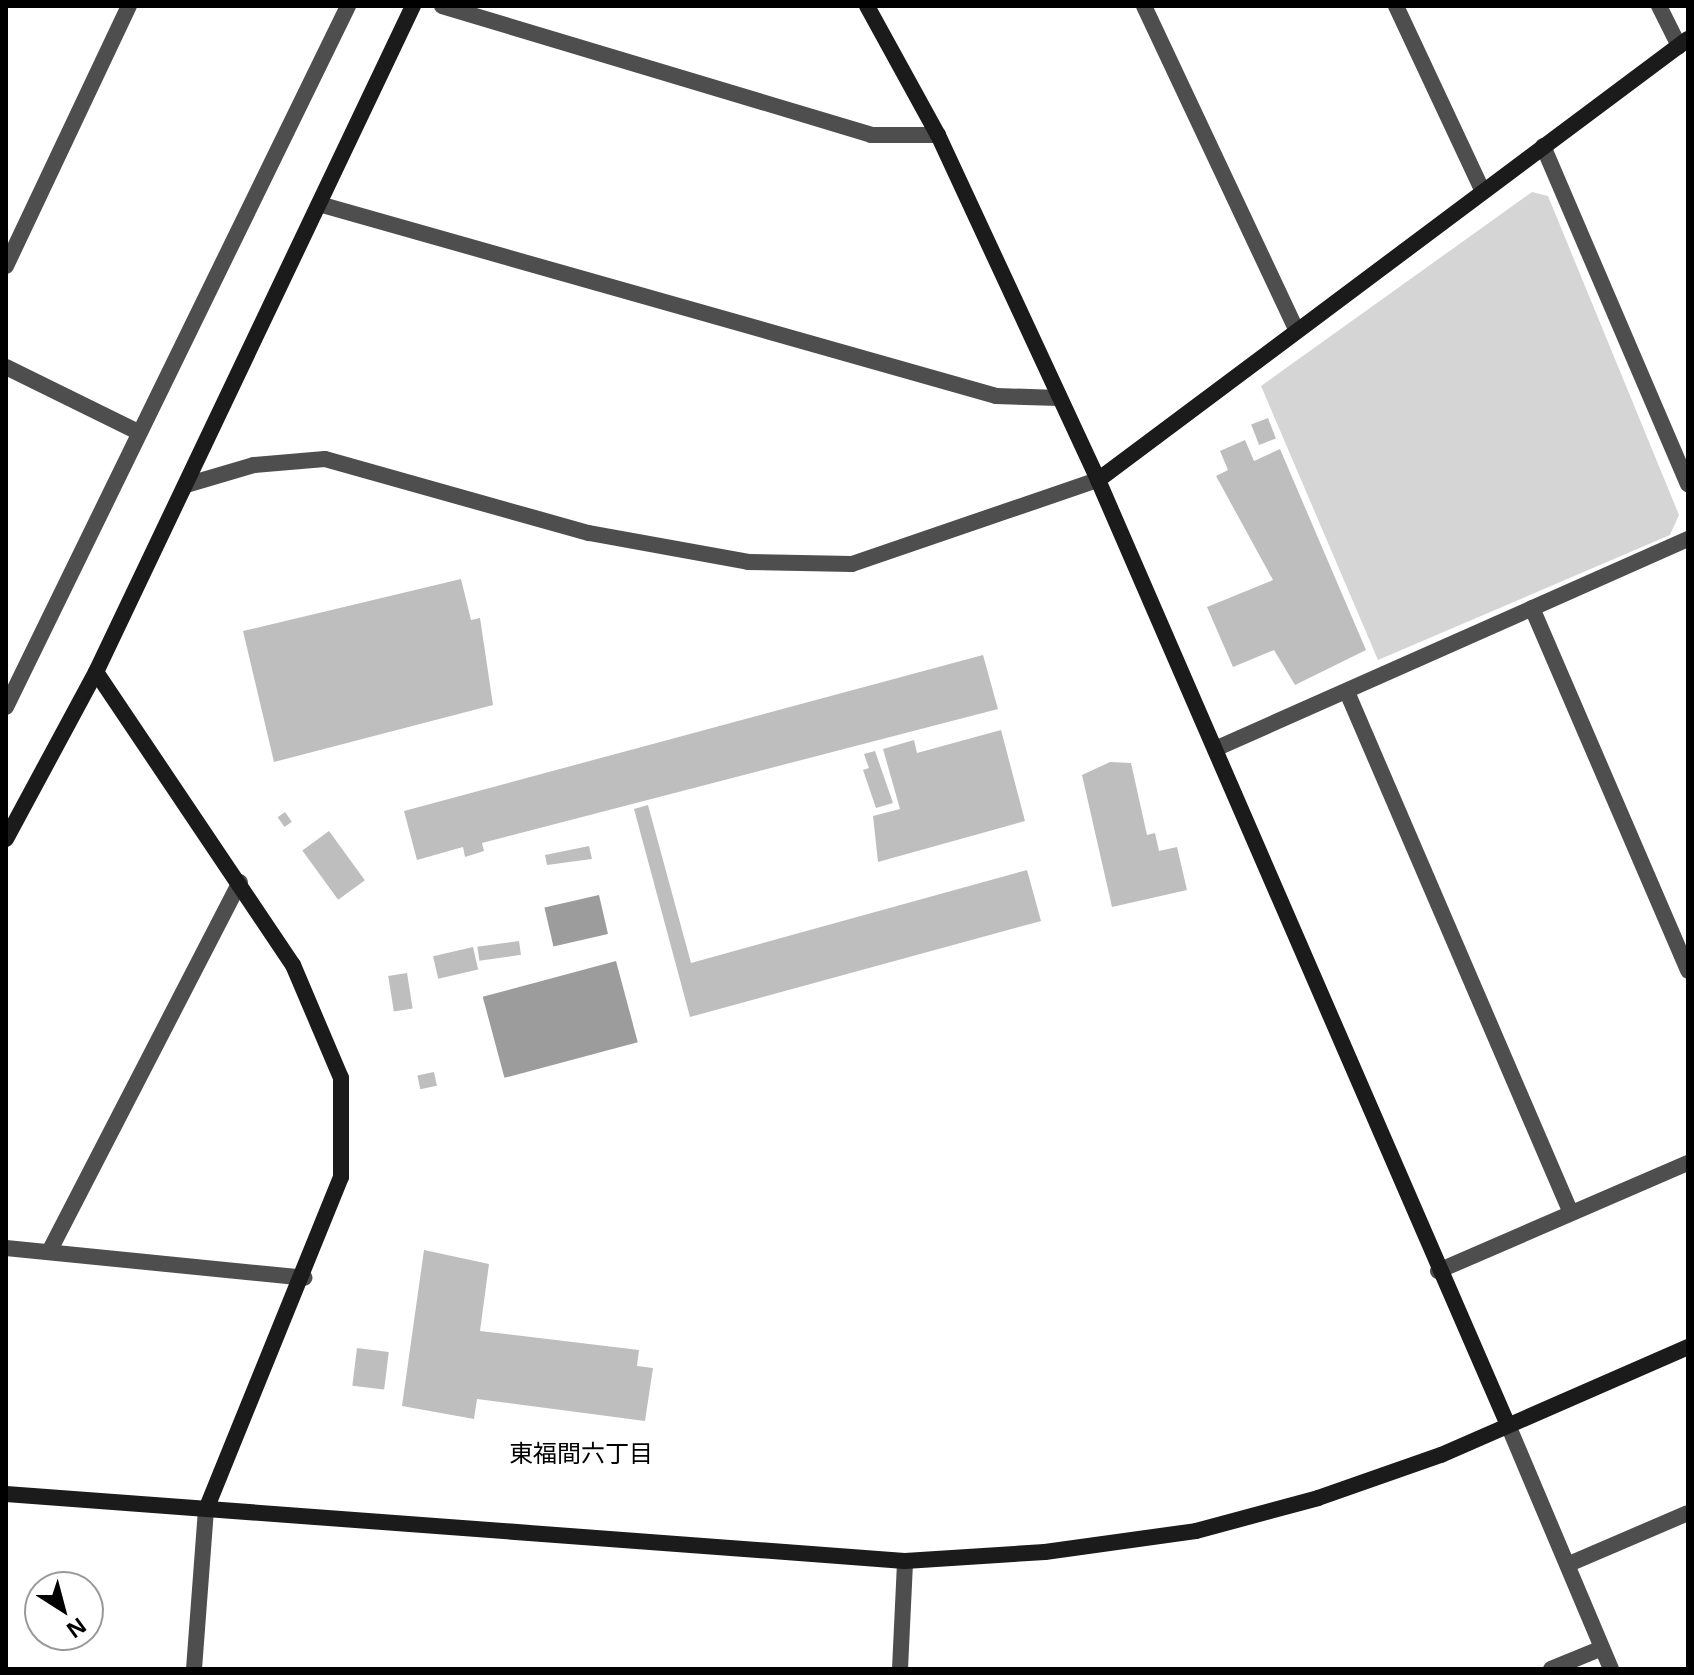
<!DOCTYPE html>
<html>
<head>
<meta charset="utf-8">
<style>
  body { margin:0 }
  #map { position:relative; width:1694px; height:1675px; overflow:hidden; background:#fff; font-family:"Noto Sans","Noto Sans JP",sans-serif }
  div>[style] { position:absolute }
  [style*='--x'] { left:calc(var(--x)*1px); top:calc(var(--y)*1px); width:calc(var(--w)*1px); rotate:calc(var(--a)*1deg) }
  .green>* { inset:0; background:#d5d5d5 }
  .water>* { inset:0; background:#9c9c9c; transform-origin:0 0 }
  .building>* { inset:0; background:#bebebe; transform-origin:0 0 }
  .street>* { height:16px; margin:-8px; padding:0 8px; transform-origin:8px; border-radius:8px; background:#4e4e4e }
  .secondary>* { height:16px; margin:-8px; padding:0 8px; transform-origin:8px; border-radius:8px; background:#1b1b1b }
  span { translate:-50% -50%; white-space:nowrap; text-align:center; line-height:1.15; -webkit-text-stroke:8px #fff; paint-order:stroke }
  .neighbourhood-label { font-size:24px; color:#000 }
  .frame { position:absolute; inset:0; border:8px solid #000; pointer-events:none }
  .north { position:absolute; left:24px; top:1571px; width:80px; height:80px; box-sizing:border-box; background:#fff; border:2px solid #999; border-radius:50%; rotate:144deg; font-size:22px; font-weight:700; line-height:32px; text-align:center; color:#000 }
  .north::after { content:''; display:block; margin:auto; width:28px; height:36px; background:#000; clip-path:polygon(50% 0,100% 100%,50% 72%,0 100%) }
</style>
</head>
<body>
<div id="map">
  <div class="green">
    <div style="clip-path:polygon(1532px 192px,1548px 196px,1679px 515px,1670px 535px,1378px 660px,1261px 386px)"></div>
  </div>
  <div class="water">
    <div style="left:599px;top:895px;width:40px;height:56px;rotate:77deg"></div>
    <div style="left:616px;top:961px;width:84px;height:138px;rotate:75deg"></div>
  </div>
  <div class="building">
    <div style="left:1268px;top:418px;width:22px;height:18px;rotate:69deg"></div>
    <div style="clip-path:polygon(1245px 440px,1254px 461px,1280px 449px,1366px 650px,1295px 685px,1274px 650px,1233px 667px,1207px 607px,1273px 580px,1216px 476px,1228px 470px,1220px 451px)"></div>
    <div style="clip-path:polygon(461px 579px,471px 620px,480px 618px,493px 705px,274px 762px,243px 631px)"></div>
    <div style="clip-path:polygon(983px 655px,998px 709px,482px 843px,484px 851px,465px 857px,463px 847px,417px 860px,404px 811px)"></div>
    <div style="clip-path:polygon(1001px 730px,1025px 821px,878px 862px,873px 816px,900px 809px,883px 749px,914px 740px,917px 753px)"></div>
    <div style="clip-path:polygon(875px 751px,893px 803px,876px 808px,863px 770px,869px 768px,864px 754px)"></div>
    <div style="clip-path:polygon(1110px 762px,1131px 763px,1147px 835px,1155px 833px,1159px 851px,1177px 847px,1187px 890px,1112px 907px,1082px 775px)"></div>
    <div style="clip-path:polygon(648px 805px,691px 963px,1027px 870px,1041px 921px,690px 1017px,634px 809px)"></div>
    <div style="left:285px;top:812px;width:12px;height:9px;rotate:55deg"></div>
    <div style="left:329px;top:831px;width:61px;height:33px;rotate:54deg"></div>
    <div style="clip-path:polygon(589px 846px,592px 859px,547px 865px,545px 855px)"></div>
    <div style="left:519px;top:941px;width:14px;height:42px;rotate:82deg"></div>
    <div style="left:473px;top:947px;width:23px;height:41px;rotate:77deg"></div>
    <div style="left:407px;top:973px;width:36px;height:19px;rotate:81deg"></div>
    <div style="left:434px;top:1072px;width:14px;height:17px;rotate:78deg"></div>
    <div style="clip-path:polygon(424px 1250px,489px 1264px,480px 1331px,639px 1350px,637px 1366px,653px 1368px,645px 1421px,477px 1399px,474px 1419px,402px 1406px)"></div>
    <div style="left:357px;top:1348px;width:32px;height:38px;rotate:7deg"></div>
  </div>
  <div class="street">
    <div style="--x:442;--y:6;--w:448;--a:16.7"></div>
    <div style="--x:871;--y:135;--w:67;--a:0"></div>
    <div style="--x:1144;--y:6;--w:359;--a:64.8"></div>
    <div style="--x:1396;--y:6;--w:205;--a:64.9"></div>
    <div style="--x:1659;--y:6;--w:45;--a:63.4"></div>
    <div style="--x:1543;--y:146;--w:368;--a:66.8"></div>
    <div style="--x:319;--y:204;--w:704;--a:15.83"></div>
    <div style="--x:996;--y:396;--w:63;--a:1.8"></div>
    <div style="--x:6;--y:266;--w:288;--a:-64.7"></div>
    <div style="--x:6;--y:367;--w:145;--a:26.2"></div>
    <div style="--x:186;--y:485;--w:71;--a:-16.4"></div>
    <div style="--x:254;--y:465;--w:71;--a:-4.8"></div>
    <div style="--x:325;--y:459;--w:274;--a:15.7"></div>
    <div style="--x:589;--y:533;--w:162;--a:10.3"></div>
    <div style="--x:748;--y:562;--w:104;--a:1.1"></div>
    <div style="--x:852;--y:564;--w:260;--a:-18.9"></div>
    <div style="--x:1532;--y:608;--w:395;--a:66.7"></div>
    <div style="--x:1347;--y:692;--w:567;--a:66.74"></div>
    <div style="--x:6;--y:707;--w:780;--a:-63.99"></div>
    <div style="--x:1215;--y:749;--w:518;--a:-23.94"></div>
    <div style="--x:6;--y:1248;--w:300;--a:5.7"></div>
    <div style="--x:50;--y:1250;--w:414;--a:-62.7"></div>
    <div style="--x:1438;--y:1271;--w:272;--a:-23.4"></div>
    <div style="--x:1508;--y:1425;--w:265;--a:67.1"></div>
    <div style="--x:1569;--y:1564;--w:129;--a:-23.2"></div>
    <div style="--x:194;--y:1669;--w:160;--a:-85.7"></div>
    <div style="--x:900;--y:1669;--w:108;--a:-87.3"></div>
    <div style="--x:1551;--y:1669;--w:55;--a:-22.4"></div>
  </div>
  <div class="secondary">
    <div style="--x:867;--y:6;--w:147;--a:61.2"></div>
    <div style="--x:938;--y:135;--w:380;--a:65.1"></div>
    <div style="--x:1098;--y:480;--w:1030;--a:66.55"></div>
    <div style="--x:1098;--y:480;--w:737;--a:-36.78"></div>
    <div style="--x:96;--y:672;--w:353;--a:56.1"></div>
    <div style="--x:293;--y:965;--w:123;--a:67"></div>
    <div style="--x:341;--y:1078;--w:99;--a:90"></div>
    <div style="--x:341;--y:1177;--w:358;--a:112.1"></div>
    <div style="--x:6;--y:839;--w:190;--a:-61.7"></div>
    <div style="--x:96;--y:672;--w:738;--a:-64.55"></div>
    <div style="--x:6;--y:1494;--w:901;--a:4.26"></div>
    <div style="--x:905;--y:1561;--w:140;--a:-3.7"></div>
    <div style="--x:1045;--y:1552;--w:152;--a:-7.9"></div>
    <div style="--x:1196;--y:1531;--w:126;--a:-15.1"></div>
    <div style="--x:1318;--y:1498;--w:130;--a:-19.3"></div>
    <div style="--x:1441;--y:1455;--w:270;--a:-23.6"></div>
  </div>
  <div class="neighbourhood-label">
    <span style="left:581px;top:1453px">東福間六丁目</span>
  </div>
  <div class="frame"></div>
  <div class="north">N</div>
</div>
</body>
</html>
